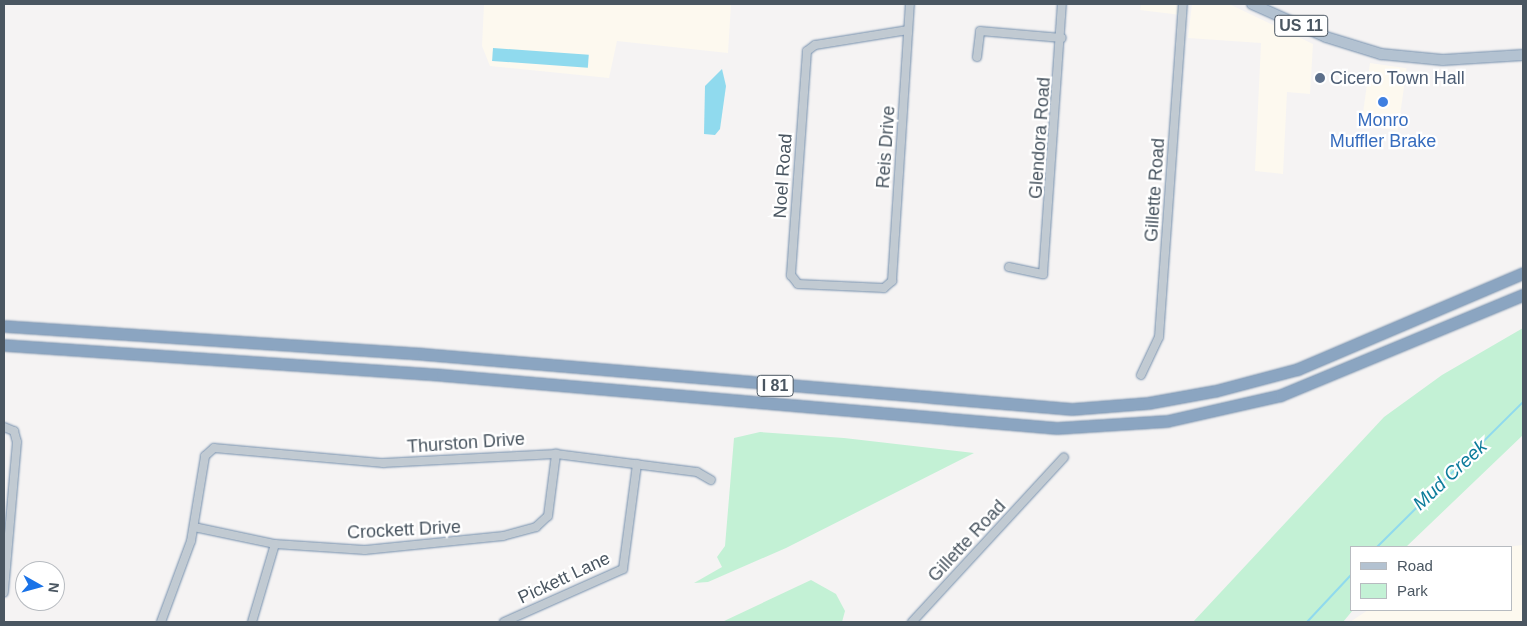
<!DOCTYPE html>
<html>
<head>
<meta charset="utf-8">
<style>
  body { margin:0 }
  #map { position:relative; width:1527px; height:626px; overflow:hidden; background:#f5f3f3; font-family:Arial,sans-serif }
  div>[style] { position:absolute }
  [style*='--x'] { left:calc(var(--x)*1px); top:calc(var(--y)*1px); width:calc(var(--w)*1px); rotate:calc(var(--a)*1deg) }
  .commercial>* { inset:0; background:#fdf9ef; transform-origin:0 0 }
  .green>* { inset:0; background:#c3f1d5 }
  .water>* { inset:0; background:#90daee; transform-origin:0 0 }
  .stream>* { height:2px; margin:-1px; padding:0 1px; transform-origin:1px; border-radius:1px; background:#90daee }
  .roads { filter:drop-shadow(0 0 1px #7690ad) drop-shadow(0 0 1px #7690ad) }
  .minor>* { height:8px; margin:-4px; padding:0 4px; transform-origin:4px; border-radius:4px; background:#c1cad2 }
  .major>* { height:10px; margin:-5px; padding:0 5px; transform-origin:5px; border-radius:5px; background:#b3c2d1 }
  .highway>* { height:11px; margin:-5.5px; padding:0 5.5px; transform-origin:5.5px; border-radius:5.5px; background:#8ba5c1 }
  .dots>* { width:14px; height:14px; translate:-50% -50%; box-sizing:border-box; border:2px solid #fff; border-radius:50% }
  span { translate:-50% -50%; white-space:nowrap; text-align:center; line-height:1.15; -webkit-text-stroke:4.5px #fff; paint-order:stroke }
  .shield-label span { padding:1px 4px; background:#fff; border:1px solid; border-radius:4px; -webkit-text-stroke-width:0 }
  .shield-label { font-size:16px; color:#4a5661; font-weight:700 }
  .service-label { font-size:18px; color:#4e5e75 }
  .left { translate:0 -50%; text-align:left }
  .shop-label { font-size:18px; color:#366cbe }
  .street-label { font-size:18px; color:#4a5661 }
  .water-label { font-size:19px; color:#0c7c9b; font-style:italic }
  .frame { position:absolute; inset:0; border:5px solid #4a5661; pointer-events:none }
  .legend { position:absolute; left:1350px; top:546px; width:162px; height:65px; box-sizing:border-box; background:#fff; border:1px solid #b7bbc0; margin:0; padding:6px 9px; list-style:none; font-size:15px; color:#4a5661 }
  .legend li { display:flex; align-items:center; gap:10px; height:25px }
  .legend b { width:25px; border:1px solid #b7bbc0 }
  .north { position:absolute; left:15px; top:561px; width:50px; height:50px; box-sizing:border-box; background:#fff; border:1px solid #b7bbc0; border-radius:50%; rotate:97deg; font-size:14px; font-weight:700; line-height:20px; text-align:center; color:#4a5661 }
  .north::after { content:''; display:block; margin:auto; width:18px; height:22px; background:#1a73e8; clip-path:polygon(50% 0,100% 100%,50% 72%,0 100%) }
</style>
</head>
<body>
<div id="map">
  <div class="commercial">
    <div style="clip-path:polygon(484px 4px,731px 4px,728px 53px,617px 41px,609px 78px,490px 66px,482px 46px)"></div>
    <div style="clip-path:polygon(1141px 4px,1181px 4px,1181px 15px,1140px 10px)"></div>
    <div style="clip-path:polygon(1192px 4px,1229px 4px,1313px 44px,1310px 94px,1287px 92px,1283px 174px,1255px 171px,1261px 43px,1188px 38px)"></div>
    <div style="left:1370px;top:63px;width:37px;height:63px;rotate:8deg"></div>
    <div style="clip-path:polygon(1523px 545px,1523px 622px,1350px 622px,1368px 610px,1511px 610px,1511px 547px,1506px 547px)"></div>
  </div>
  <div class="green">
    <div style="clip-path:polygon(1523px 328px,1523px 435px,1406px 547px,1351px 547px,1353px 610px,1343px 622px,1193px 622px,1384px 417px,1442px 375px)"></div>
    <div style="clip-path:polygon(760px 432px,844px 438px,974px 453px,786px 548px,708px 582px,694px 583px,722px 567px,717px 557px,725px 546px,734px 438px)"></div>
    <div style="clip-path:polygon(811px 580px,836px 594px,845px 611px,842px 622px,722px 622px)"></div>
  </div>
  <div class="water">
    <div style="left:493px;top:48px;width:96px;height:13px;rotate:4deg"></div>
    <div style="clip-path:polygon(722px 69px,726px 86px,720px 129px,715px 135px,704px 134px,705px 86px)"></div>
  </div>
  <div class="stream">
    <div style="--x:1377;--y:547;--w:206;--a:-44.8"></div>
    <div style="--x:1307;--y:622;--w:64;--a:-46.9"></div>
  </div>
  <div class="roads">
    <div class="minor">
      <div style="--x:908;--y:30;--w:94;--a:170.8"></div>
      <div style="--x:815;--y:45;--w:10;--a:143"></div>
      <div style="--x:807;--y:51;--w:225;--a:94.1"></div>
      <div style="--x:791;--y:275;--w:11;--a:52"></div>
      <div style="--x:798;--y:284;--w:86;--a:2.7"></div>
      <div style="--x:884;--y:288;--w:11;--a:-41"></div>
      <div style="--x:892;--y:281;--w:278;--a:-86.3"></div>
      <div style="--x:977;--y:57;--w:26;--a:-83"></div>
      <div style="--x:980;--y:31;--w:82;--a:4.9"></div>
      <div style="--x:1009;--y:267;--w:35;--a:12"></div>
      <div style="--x:1043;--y:274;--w:271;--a:-86"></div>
      <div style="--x:1141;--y:375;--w:42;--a:-64.7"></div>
      <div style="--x:1159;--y:337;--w:334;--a:-85.9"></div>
      <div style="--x:4;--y:427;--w:11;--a:22"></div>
      <div style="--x:14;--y:431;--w:11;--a:75"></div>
      <div style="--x:17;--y:442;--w:151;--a:95"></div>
      <div style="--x:194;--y:527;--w:83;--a:11.9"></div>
      <div style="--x:275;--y:544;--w:90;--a:3.8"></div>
      <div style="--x:365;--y:550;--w:139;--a:-5.8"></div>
      <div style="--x:503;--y:536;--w:34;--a:-15"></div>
      <div style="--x:536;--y:527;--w:16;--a:-43"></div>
      <div style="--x:548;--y:516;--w:63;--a:-82.6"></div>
      <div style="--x:161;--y:622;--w:86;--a:-69.7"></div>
      <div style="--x:191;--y:541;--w:86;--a:-80.6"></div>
      <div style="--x:205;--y:456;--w:12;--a:-42"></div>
      <div style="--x:214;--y:448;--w:170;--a:5.1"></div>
      <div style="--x:383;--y:463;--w:173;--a:-3"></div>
      <div style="--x:556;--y:454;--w:142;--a:7.3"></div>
      <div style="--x:697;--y:472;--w:16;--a:30"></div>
      <div style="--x:252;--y:622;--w:81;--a:-73.6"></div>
      <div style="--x:504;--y:622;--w:130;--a:-24"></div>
      <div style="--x:623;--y:569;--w:106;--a:-82.4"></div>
      <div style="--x:912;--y:622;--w:224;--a:-47.3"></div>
    </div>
    <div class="major">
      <div style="--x:1252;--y:4;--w:81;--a:24"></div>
      <div style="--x:1326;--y:37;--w:58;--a:17.2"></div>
      <div style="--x:1381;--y:54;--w:62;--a:5.5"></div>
      <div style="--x:1443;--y:60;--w:80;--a:-3.6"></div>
    </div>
    <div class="highway">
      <div style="--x:4;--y:326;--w:420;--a:3.8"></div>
      <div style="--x:423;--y:354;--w:651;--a:4.84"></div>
      <div style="--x:1072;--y:409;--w:76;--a:-4.5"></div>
      <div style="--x:1148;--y:403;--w:68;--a:-10.2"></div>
      <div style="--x:1215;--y:391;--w:86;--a:-14.8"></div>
      <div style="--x:1298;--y:369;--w:245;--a:-23.1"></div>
      <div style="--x:4;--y:345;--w:439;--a:3.9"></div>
      <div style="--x:442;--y:375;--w:617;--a:4.93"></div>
      <div style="--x:1057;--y:428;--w:110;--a:-3.6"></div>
      <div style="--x:1167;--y:421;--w:117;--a:-12.8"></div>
      <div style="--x:1281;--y:395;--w:262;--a:-22.5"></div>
    </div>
  </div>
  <div class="dots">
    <div style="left:1320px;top:78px;background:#5c6f8a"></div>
    <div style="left:1383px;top:102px;background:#3f7fe0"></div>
  </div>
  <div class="shield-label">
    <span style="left:1301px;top:26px">US 11</span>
    <span style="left:775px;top:386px">I 81</span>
  </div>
  <div class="service-label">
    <span class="left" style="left:1330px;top:78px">Cicero Town Hall</span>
  </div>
  <div class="shop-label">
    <span style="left:1383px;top:131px">Monro<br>Muffler Brake</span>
  </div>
  <div class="street-label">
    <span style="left:1040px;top:138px;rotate:-86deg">Glendora Road</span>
    <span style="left:886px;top:147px;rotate:-86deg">Reis Drive</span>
    <span style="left:783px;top:176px;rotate:-86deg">Noel Road</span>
    <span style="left:1155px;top:190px;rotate:-86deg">Gillette Road</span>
    <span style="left:466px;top:443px;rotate:-4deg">Thurston Drive</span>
    <span style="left:404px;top:530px;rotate:-3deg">Crockett Drive</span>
    <span style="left:967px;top:541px;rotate:-47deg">Gillette Road</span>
    <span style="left:564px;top:578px;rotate:-25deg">Pickett Lane</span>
  </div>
  <div class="water-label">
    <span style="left:1450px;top:475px;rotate:-43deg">Mud Creek</span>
  </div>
  <div class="frame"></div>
  <ul class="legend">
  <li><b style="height:6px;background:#b3c2d1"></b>Road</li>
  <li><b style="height:14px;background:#c3f1d5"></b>Park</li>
  </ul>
  <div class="north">N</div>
</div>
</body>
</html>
